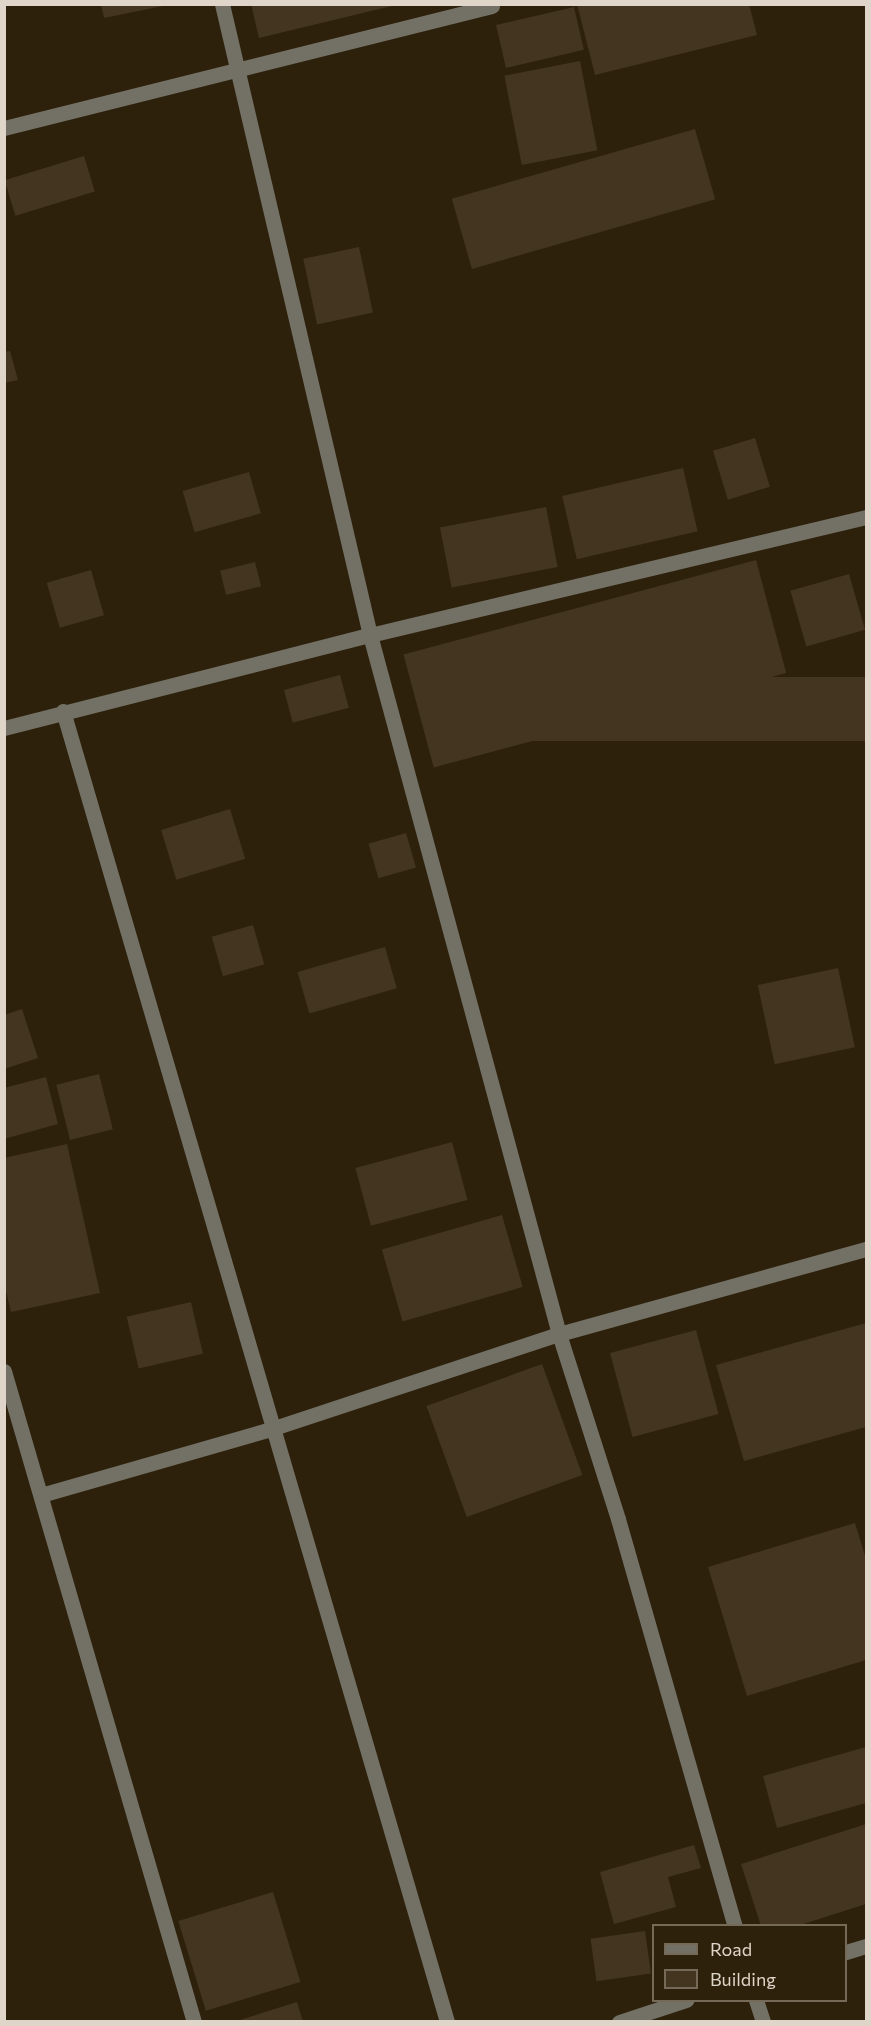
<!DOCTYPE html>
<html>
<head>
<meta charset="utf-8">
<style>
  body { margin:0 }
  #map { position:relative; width:871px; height:2026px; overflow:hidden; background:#2e210b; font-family:Commissioner,sans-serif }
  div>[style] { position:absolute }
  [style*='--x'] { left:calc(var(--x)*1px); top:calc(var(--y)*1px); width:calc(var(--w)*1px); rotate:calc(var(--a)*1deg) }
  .building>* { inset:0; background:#43351f; transform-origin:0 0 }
  .minor>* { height:15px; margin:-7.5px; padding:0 7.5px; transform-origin:7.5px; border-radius:7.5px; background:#737166 }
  span { translate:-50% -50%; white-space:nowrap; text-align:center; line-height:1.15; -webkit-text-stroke:4.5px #2e210b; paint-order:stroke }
  .frame { position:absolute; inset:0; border:6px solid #dfd6c9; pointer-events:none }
  .legend { position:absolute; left:652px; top:1924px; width:195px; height:78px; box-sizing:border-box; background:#2e210b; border:2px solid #756957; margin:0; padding:8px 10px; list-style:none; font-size:18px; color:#dfd6c9 }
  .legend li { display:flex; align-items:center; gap:12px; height:30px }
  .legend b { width:30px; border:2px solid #756957 }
</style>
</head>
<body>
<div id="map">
  <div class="building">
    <div style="clip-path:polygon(101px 4px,163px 4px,163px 6px,104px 18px)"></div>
    <div style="clip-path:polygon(251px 4px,396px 4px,396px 5px,259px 38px)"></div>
    <div style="clip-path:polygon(577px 4px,749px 4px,757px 35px,595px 75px)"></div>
    <div style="left:574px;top:7px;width:44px;height:80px;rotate:77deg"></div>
    <div style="left:580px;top:61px;width:91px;height:77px;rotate:79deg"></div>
    <div style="left:695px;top:129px;width:73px;height:253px;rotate:74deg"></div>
    <div style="left:84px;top:156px;width:37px;height:83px;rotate:73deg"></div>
    <div style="left:359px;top:247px;width:67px;height:57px;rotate:78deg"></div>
    <div style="clip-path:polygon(10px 351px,18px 380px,4px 383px,4px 352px)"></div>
    <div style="left:755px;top:438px;width:51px;height:44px;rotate:73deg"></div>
    <div style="left:683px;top:468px;width:65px;height:124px;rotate:77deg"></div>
    <div style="left:249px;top:472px;width:43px;height:69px;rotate:74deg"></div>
    <div style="left:546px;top:507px;width:61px;height:108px;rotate:79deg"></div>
    <div style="left:756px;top:560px;width:117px;height:365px;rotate:75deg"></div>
    <div style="left:255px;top:562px;width:25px;height:36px;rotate:76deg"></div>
    <div style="left:91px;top:570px;width:47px;height:46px;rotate:74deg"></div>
    <div style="left:849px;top:574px;width:58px;height:61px;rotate:74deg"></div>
    <div style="left:340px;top:675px;width:34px;height:58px;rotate:75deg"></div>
    <div style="left:866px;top:677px;width:64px;height:408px;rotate:90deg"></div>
    <div style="left:230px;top:809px;width:52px;height:72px;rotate:73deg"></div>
    <div style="left:406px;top:833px;width:36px;height:39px;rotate:74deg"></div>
    <div style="left:253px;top:925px;width:41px;height:43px;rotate:74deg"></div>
    <div style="left:385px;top:947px;width:43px;height:91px;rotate:74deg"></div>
    <div style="left:838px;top:968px;width:81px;height:82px;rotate:78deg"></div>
    <div style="clip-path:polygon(22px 1009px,38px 1058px,4px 1069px,4px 1015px)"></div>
    <div style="left:99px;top:1074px;width:57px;height:44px;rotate:76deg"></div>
    <div style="clip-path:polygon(46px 1077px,58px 1124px,4px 1139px,4px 1088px)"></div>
    <div style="left:452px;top:1142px;width:60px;height:100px;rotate:75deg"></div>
    <div style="clip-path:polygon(67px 1144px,100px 1293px,11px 1312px,4px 1283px,4px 1158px)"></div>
    <div style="left:502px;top:1215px;width:75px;height:125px;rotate:74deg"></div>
    <div style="left:191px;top:1302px;width:53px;height:66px;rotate:77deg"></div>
    <div style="clip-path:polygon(866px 1323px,866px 1427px,744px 1461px,716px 1365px)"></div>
    <div style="left:696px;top:1330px;width:87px;height:89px;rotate:75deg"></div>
    <div style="left:542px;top:1364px;width:118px;height:123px;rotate:70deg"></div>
    <div style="clip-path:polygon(855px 1523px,866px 1559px,866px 1660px,747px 1696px,708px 1567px)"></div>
    <div style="clip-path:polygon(866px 1747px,866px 1803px,777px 1828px,763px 1776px)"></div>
    <div style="clip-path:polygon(866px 1824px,866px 1904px,797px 1926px,761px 1926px,741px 1864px)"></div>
    <div style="clip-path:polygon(694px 1845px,701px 1868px,668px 1877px,676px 1907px,614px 1924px,600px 1872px)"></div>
    <div style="left:273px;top:1892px;width:94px;height:99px;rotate:73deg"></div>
    <div style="left:645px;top:1931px;width:43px;height:55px;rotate:82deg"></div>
    <div style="clip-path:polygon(297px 2002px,303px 2022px,237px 2022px,237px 2021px)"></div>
  </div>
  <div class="minor">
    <div style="--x:222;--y:4;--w:648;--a:76.8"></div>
    <div style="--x:370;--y:635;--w:724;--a:74.87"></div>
    <div style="--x:559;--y:1334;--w:194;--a:72.3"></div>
    <div style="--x:618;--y:1519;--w:423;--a:74"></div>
    <div style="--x:4;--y:128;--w:503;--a:-14.04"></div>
    <div style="--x:63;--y:711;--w:1366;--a:73.67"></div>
    <div style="--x:4;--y:728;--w:378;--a:-14.3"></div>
    <div style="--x:370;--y:635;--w:510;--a:-13.38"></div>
    <div style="--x:4;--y:1371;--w:678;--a:73.73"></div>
    <div style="--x:41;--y:1495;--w:242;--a:-16"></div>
    <div style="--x:274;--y:1428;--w:300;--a:-18.3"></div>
    <div style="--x:559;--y:1334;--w:319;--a:-15.5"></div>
    <div style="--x:846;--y:1952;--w:21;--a:-17"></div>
    <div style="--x:756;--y:2000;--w:23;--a:72"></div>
    <div style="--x:619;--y:2022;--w:71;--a:-18.2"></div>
  </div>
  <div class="frame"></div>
  <ul class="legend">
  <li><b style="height:8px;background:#737166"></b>Road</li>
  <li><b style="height:16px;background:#43351f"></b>Building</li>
  </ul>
</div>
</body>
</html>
